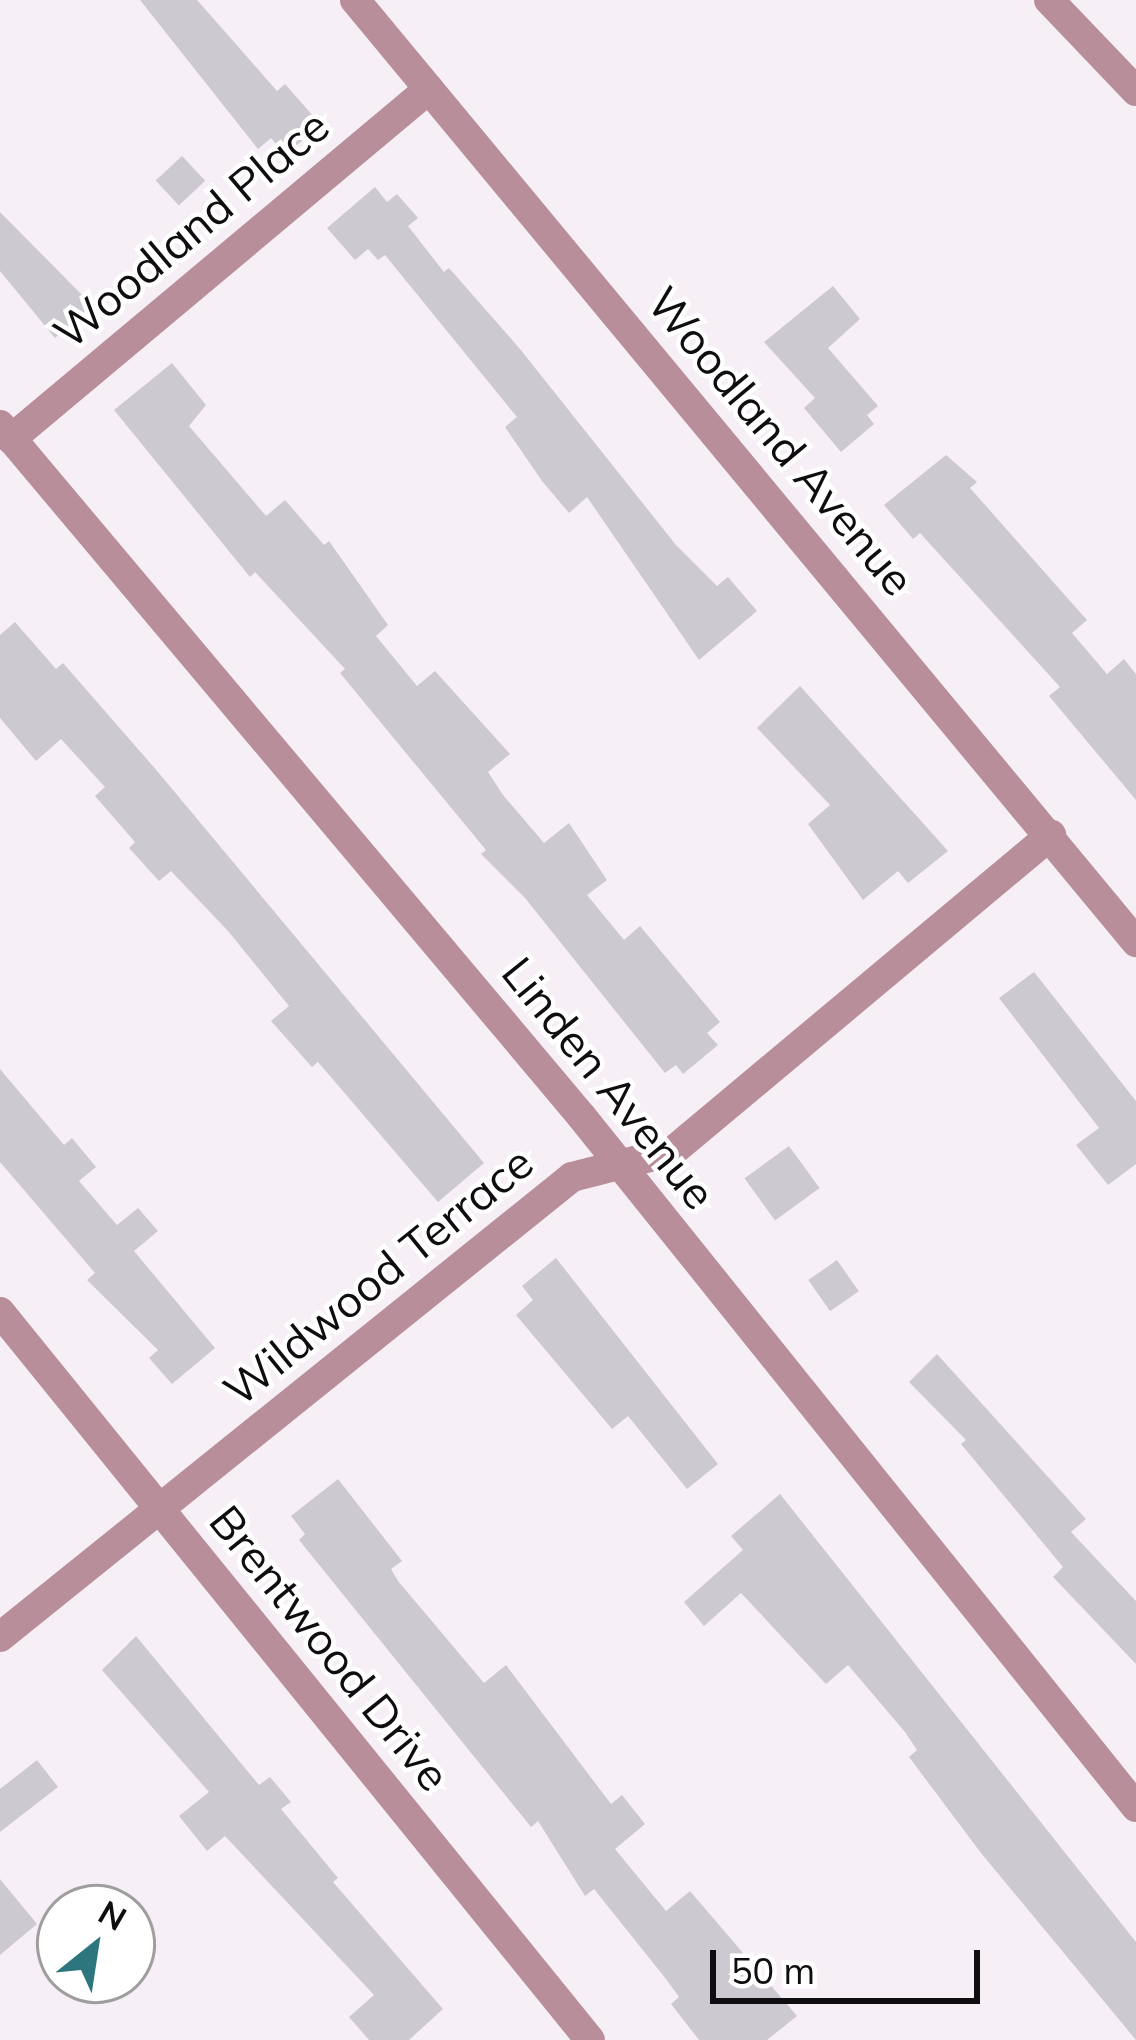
<!DOCTYPE html>
<html>
<head>
<meta charset="utf-8">
<style>
  body { margin:0 }
  #map { position:relative; width:1136px; height:2040px; overflow:hidden; background:#f7eff6; font-family:Mulish,sans-serif }
  div>[style] { position:absolute }
  [style*='--x'] { left:calc(var(--x)*1px); top:calc(var(--y)*1px); width:calc(var(--w)*1px); rotate:calc(var(--a)*1deg) }
  .building>* { inset:0; background:#cdc9d1; transform-origin:0 0 }
  .minor>* { height:30px; margin:-15px; padding:0 15px; transform-origin:15px; border-radius:15px; background:#b88e9a }
  span { translate:-50% -50%; white-space:nowrap; text-align:center; line-height:1.15; -webkit-text-stroke:9px #fff; paint-order:stroke }
  .street-label { font-size:45px; color:#0f0d0f }
  .north { position:absolute; left:36px; top:1884px; width:120px; height:120px; box-sizing:border-box; background:#fff; border:3px solid #9f9e9f; border-radius:50%; rotate:30deg; font-size:33px; font-weight:700; line-height:48px; text-align:center; color:#0f0d0f }
  .north::after { content:''; display:block; margin:auto; width:42px; height:54px; background:#2d767d; clip-path:polygon(50% 0,100% 100%,50% 72%,0 100%) }
  .scale { position:absolute; left:710px; top:1950px; width:270px; height:54px; box-sizing:border-box; border:6px solid #0f0d0f; border-top:0; padding-left:15px; font-size:36px; line-height:42px; white-space:nowrap; color:#0f0d0f; -webkit-text-stroke:9px #fff; paint-order:stroke }
</style>
</head>
<body>
<div id="map">
  <div class="building">
    <div style="clip-path:polygon(140px 0,197px 0,277px 91px,285px 84px,321px 125px,285px 155px,271px 138px,258px 149px)"></div>
    <div style="left:182px;top:156px;width:34px;height:36px;rotate:47deg"></div>
    <div style="clip-path:polygon(375px 187px,387px 202px,397px 194px,418px 218px,408px 226px,444px 272px,449px 268px,520px 349px,676px 545px,717px 586px,728px 577px,757px 611px,699px 660px,587px 497px,569px 513px,542px 481px,505px 427px,517px 417px,385px 255px,378px 260px,368px 249px,355px 260px,327px 228px)"></div>
    <div style="clip-path:polygon(0 212px,92px 305px,55px 338px,0 271px)"></div>
    <div style="clip-path:polygon(833px 286px,860px 319px,828px 348px,878px 406px,867px 415px,874px 424px,841px 452px,804px 408px,815px 398px,764px 342px)"></div>
    <div style="clip-path:polygon(172px 363px,206px 405px,189px 426px,266px 516px,285px 500px,324px 545px,329px 541px,388px 625px,376px 636px,417px 686px,435px 671px,510px 754px,488px 772px,503px 795px,544px 843px,569px 823px,607px 880px,587px 895px,624px 940px,640px 926px,720px 1022px,707px 1033px,718px 1045px,683px 1074px,676px 1065px,665px 1073px,525px 898px,481px 854px,486px 850px,340px 673px,345px 669px,255px 572px,250px 577px,114px 410px)"></div>
    <div style="clip-path:polygon(946px 455px,977px 482px,970px 488px,1087px 620px,1072px 633px,1107px 674px,1124px 659px,1136px 674px,1136px 800px,1049px 696px,1060px 687px,920px 533px,913px 539px,884px 505px)"></div>
    <div style="clip-path:polygon(15px 622px,56px 669px,63px 663px,158px 772px,484px 1163px,438px 1202px,318px 1062px,312px 1067px,271px 1021px,289px 1006px,228px 931px,171px 871px,159px 881px,129px 848px,135px 842px,95px 796px,105px 787px,61px 739px,36px 761px,0 718px,0 635px)"></div>
    <div style="clip-path:polygon(800px 686px,948px 851px,908px 883px,898px 871px,863px 900px,808px 824px,830px 805px,757px 728px)"></div>
    <div style="clip-path:polygon(1034px 972px,1136px 1101px,1136px 1164px,1108px 1185px,1076px 1145px,1099px 1128px,999px 998px)"></div>
    <div style="clip-path:polygon(0 1069px,64px 1145px,72px 1138px,96px 1167px,79px 1181px,117px 1225px,138px 1208px,158px 1231px,134px 1251px,215px 1348px,172px 1384px,149px 1358px,158px 1350px,87px 1280px,95px 1273px,0 1162px)"></div>
    <div style="left:789px;top:1146px;width:52px;height:55px;rotate:54deg"></div>
    <div style="clip-path:polygon(556px 1258px,718px 1464px,687px 1489px,628px 1416px,612px 1429px,516px 1315px,533px 1300px,522px 1286px)"></div>
    <div style="left:837px;top:1260px;width:38px;height:35px;rotate:55deg"></div>
    <div style="clip-path:polygon(937px 1354px,1086px 1519px,1071px 1532px,1136px 1601px,1136px 1664px,1053px 1577px,1063px 1567px,961px 1444px,966px 1440px,909px 1382px)"></div>
    <div style="clip-path:polygon(338px 1479px,402px 1561px,391px 1569px,398px 1581px,484px 1683px,506px 1665px,611px 1804px,622px 1795px,645px 1824px,615px 1849px,666px 1911px,690px 1891px,797px 2016px,767px 2040px,699px 2040px,671px 2004px,679px 1997px,666px 1979px,594px 1889px,585px 1896px,538px 1821px,531px 1827px,299px 1540px,305px 1534px,291px 1516px)"></div>
    <div style="clip-path:polygon(780px 1494px,1136px 1942px,1136px 2040px,981px 1853px,909px 1757px,917px 1750px,905px 1732px,848px 1665px,826px 1684px,741px 1593px,704px 1626px,684px 1602px,743px 1550px,731px 1536px)"></div>
    <div style="clip-path:polygon(136px 1636px,259px 1785px,270px 1777px,291px 1802px,281px 1809px,338px 1878px,333px 1882px,443px 2009px,409px 2040px,369px 2040px,349px 2017px,374px 1995px,225px 1836px,207px 1851px,179px 1816px,209px 1792px,102px 1670px)"></div>
    <div style="clip-path:polygon(37px 1760px,58px 1787px,0 1832px,0 1789px)"></div>
    <div style="clip-path:polygon(0 1879px,37px 1924px,0 1955px)"></div>
  </div>
  <div class="minor">
    <div style="--x:355;--y:0;--w:1224;--a:50.34"></div>
    <div style="--x:1049;--y:0;--w:126;--a:46.3"></div>
    <div style="--x:0;--y:425;--w:904;--a:49.93"></div>
    <div style="--x:582;--y:1117;--w:885;--a:51.24"></div>
    <div style="--x:11;--y:439;--w:545;--a:-39.94"></div>
    <div style="--x:0;--y:1312;--w:937;--a:50.98"></div>
    <div style="--x:0;--y:1637;--w:734;--a:-38.81"></div>
    <div style="--x:572;--y:1177;--w:104;--a:-14.4"></div>
    <div style="--x:673;--y:1151;--w:493;--a:-39.9"></div>
  </div>
  <div class="street-label">
    <span style="left:191px;top:229px;rotate:-40deg">Woodland Place</span>
    <span style="left:781px;top:441px;rotate:50deg">Woodland Avenue</span>
    <span style="left:609px;top:1083px;rotate:51deg">Linden Avenue</span>
    <span style="left:378px;top:1276px;rotate:-39deg">Wildwood Terrace</span>
    <span style="left:330px;top:1648px;rotate:51deg">Brentwood Drive</span>
  </div>
  <div class="north">N</div>
  <div class="scale">50 m</div>
</div>
</body>
</html>
